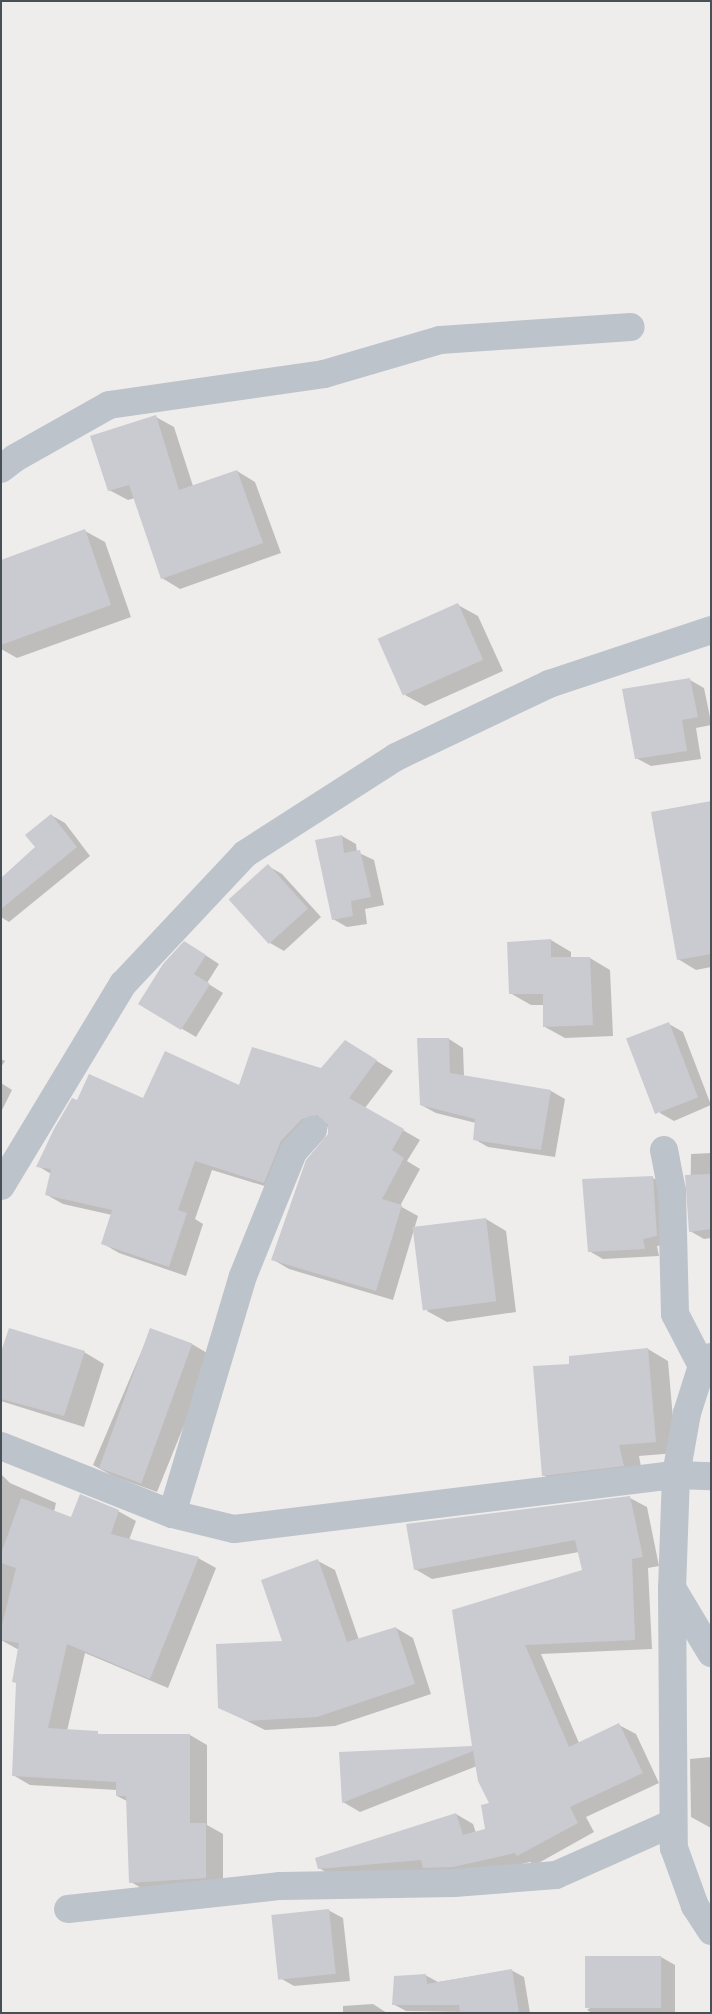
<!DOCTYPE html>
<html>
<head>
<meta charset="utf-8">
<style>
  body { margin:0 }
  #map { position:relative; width:712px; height:2014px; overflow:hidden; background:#efecec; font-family:"Asap Condensed",sans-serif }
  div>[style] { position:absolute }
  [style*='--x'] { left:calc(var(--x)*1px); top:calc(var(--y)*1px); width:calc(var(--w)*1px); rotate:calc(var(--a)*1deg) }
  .shadow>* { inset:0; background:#0003 }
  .building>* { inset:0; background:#cacbd0; transform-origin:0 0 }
  .street>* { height:28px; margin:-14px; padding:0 14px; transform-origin:14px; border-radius:14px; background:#bcc3ca }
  span { translate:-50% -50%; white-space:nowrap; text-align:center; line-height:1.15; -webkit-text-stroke:4.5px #fff; paint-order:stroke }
  .frame { position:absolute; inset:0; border:2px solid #474f57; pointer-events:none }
</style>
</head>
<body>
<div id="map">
  <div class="shadow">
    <div style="clip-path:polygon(156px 417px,174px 427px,193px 486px,237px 471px,255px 482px,281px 553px,180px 589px,162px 578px,135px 498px,128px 500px,109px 490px)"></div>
    <div style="clip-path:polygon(85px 531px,105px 542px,131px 617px,17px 658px,1px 649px,1px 561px)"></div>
    <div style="clip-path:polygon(458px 605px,478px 616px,503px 671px,425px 706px,405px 695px)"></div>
    <div style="clip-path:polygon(690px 680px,704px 688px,711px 722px,711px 725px,696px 728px,701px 759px,651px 766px,636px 758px)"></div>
    <div style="clip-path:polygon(711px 802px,711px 967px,696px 970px,678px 959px)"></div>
    <div style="clip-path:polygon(51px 815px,65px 823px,90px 856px,9px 922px,1px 917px,1px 880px,37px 848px)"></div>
    <div style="clip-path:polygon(342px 836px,356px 844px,357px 852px,374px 860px,384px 905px,365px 909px,367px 924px,347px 927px,333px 919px)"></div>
    <div style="clip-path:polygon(268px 866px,282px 874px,321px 917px,284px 951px,270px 943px,230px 900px)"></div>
    <div style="clip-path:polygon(551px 940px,571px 952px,571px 958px,590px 958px,610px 970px,613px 1036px,565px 1038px,545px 1027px,545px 1005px,531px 1005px,510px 993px)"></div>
    <div style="clip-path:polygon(199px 951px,219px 964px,207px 983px,223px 993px,196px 1037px,140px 1004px)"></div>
    <div style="clip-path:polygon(669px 1024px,683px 1032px,711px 1105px,674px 1121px,660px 1113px)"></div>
    <div style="clip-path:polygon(449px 1039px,463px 1048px,464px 1076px,551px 1091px,565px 1099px,555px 1157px,488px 1147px,474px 1139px,476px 1123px,436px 1113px,421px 1105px)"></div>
    <div style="clip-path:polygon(362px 1052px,393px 1071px,365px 1108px,420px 1140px,407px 1161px,420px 1169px,400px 1206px,418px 1216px,393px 1300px,289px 1269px,272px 1259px,329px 1134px,327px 1126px,318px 1129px,281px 1191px,212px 1170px,195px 1219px,203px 1224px,186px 1276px,119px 1253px,102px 1243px,112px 1215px,63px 1204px,47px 1195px,51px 1174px,38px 1166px,78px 1102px,144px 1099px,240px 1087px,321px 1069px)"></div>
    <div style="clip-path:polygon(1px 1059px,5px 1061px,1px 1067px)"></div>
    <div style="clip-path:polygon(1px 1083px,12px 1090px,1px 1112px)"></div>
    <div style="clip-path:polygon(711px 1153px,711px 1238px,704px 1239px,690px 1231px,691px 1154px)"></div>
    <div style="clip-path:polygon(653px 1178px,667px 1186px,671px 1244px,657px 1246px,659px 1256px,603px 1259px,589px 1251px)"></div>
    <div style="clip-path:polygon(486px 1219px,506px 1231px,516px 1312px,447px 1322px,427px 1311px)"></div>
    <div style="clip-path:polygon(151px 1329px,192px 1344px,212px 1356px,157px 1492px,113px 1476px,93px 1465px)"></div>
    <div style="clip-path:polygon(648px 1349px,668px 1361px,676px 1453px,639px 1456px,643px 1477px,563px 1486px,543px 1475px,571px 1365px)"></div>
    <div style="clip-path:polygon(84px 1352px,104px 1364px,84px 1427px,1px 1401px,1px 1357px)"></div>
    <div style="clip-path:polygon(1px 1474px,10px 1483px,56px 1503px,54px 1512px,71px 1518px,118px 1511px,136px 1521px,129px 1540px,198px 1558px,216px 1568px,168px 1688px,85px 1653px,67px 1731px,103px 1735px,190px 1735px,207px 1745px,207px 1825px,223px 1834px,223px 1888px,148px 1892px,131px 1882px,127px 1801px,117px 1796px,117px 1790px,30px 1785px,13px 1775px,19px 1650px,1px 1640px)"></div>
    <div style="clip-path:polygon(630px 1498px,647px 1507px,659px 1566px,648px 1568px,652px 1649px,541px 1654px,579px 1743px,619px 1725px,636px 1734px,659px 1783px,586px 1817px,594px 1832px,535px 1865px,530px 1862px,471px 1876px,336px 1878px,319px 1868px,456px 1814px,473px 1824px,476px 1833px,486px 1830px,491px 1803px,477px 1766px,360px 1812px,343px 1802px,474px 1747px,453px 1611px,583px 1571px,579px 1552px,432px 1579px,415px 1569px)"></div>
    <div style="clip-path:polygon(318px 1561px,335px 1570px,359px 1640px,396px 1628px,413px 1638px,431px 1694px,335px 1726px,265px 1730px,219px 1707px,283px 1642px)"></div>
    <div style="clip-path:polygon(711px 1757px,711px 1828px,691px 1817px,690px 1759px)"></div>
    <div style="clip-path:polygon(328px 1910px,343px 1918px,350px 1981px,294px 1986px,280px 1978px)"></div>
    <div style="clip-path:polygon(661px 1957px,675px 1965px,675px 2013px,592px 2013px,587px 2010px)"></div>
    <div style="clip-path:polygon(511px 1970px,524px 1977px,530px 2013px,406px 2011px,393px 2004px,425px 1975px,438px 1982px)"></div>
    <div style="clip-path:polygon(373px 2004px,387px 2013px,343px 2013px,343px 2006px)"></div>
  </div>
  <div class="building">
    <div style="clip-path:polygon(156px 415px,179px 490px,237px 470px,263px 543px,161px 579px,129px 485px,108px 491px,90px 436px)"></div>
    <div style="clip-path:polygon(85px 529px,111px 605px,1px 645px,1px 560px)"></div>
    <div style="left:458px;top:603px;width:62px;height:88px;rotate:66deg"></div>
    <div style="clip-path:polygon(690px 678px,698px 717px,682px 720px,687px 751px,635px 759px,622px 689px)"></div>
    <div style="clip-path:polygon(711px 801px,711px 954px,677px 960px,651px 812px)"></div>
    <div style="clip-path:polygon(51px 814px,77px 847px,1px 909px,1px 878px,35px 847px,25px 835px)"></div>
    <div style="clip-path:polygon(342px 835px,344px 853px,360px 850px,371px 897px,351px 901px,353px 916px,332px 920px,315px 840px)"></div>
    <div style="left:268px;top:864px;width:60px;height:53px;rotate:48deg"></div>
    <div style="clip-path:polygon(551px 939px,551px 957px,590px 957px,593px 1025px,543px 1027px,543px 994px,509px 994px,507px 942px)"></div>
    <div style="clip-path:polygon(184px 941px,206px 955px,194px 974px,210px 984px,181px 1030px,138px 1004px,163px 964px)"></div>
    <div style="left:669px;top:1022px;width:81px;height:46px;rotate:69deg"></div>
    <div style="clip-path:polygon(417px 1038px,449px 1038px,450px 1073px,551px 1090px,541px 1150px,473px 1140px,475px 1119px,420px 1105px)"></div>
    <div style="clip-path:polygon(345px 1040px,377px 1060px,349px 1098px,404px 1129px,392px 1150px,404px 1158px,382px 1199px,402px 1205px,376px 1291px,271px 1260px,306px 1160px,328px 1134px,328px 1125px,317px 1115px,302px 1119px,281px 1141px,264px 1183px,195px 1161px,178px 1210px,187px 1213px,169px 1267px,101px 1244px,112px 1210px,45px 1195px,51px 1169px,36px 1167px,54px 1129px,72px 1098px,77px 1100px,89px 1074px,143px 1098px,165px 1051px,239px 1085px,252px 1047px,321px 1068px)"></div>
    <div style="clip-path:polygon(711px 1174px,711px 1229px,689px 1232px,685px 1175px)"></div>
    <div style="clip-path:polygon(653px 1176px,657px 1236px,643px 1239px,645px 1249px,588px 1252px,582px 1179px)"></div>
    <div style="left:486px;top:1218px;width:84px;height:74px;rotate:83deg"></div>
    <div style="clip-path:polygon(9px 1328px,85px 1351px,64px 1416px,1px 1399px,1px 1352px)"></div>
    <div style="left:150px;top:1328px;width:45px;height:149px;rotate:20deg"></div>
    <div style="clip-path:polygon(648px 1348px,656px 1442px,619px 1445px,624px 1466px,542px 1476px,533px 1366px,569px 1364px,569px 1356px)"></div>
    <div style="clip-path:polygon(80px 1494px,119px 1510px,111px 1534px,199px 1557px,150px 1679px,67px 1644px,48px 1728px,98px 1731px,98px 1734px,190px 1734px,190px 1823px,206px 1823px,206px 1878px,129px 1883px,126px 1796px,116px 1796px,116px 1782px,12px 1776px,16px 1683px,12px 1682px,19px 1643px,1px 1640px,1px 1629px,16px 1568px,1px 1563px,1px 1554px,21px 1498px,71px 1517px)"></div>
    <div style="clip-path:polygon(630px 1496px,643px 1557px,632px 1559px,635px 1640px,525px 1645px,569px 1747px,619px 1723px,643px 1773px,570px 1807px,578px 1823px,517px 1856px,515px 1853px,453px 1867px,423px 1868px,421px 1860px,318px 1869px,315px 1858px,456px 1813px,463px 1835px,485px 1829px,481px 1805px,489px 1803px,478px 1781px,473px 1751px,342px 1803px,339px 1752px,472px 1746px,452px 1610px,582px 1570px,575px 1540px,414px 1570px,406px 1524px)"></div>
    <div style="clip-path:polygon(318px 1559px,347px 1642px,396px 1627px,415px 1684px,317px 1717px,247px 1721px,218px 1708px,216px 1644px,282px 1641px,261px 1580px)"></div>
    <div style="left:329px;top:1909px;width:65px;height:58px;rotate:84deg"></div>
    <div style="left:661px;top:1956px;width:52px;height:76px;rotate:90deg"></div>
    <div style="clip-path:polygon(512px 1969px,519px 2013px,460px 2013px,459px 2005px,392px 2005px,394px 1976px,426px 1974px,427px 1984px)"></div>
  </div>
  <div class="street">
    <div style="--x:1;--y:469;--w:18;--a:-38"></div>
    <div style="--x:15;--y:458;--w:108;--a:-29.4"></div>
    <div style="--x:109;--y:405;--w:217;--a:-8.2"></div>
    <div style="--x:324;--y:374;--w:121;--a:-16.3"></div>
    <div style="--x:440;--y:340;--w:191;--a:-3.9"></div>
    <div style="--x:664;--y:1150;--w:42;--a:79"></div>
    <div style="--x:672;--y:1191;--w:123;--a:88.6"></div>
    <div style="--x:675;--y:1314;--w:59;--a:62.6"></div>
    <div style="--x:1;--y:1186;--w:236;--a:-58.9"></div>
    <div style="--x:123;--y:984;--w:178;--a:-46.8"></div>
    <div style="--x:245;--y:854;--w:179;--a:-32.7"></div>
    <div style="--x:396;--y:757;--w:170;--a:-25.5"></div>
    <div style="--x:549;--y:684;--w:171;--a:-18.4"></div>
    <div style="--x:711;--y:1357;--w:13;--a:135"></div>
    <div style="--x:702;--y:1366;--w:49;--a:107.7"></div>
    <div style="--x:687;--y:1413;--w:63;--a:100.1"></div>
    <div style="--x:676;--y:1475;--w:113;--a:92"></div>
    <div style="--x:672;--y:1588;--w:260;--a:89.6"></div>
    <div style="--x:674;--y:1848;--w:62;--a:70.1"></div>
    <div style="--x:695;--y:1906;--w:30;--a:57"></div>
    <div style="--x:1;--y:1446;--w:184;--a:21.7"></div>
    <div style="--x:172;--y:1514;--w:64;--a:13.6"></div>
    <div style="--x:234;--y:1529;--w:445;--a:-7"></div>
    <div style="--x:676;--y:1475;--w:35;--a:2"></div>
    <div style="--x:172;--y:1514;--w:248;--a:-73.4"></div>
    <div style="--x:243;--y:1276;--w:134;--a:-68"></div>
    <div style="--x:293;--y:1152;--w:30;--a:-48"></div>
    <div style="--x:672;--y:1588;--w:76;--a:59"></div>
    <div style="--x:68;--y:1909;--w:214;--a:-6.2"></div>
    <div style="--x:281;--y:1886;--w:173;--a:-1"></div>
    <div style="--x:454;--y:1883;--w:102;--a:-4.5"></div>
    <div style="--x:556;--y:1875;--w:128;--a:-24"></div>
  </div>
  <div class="frame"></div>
</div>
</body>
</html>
